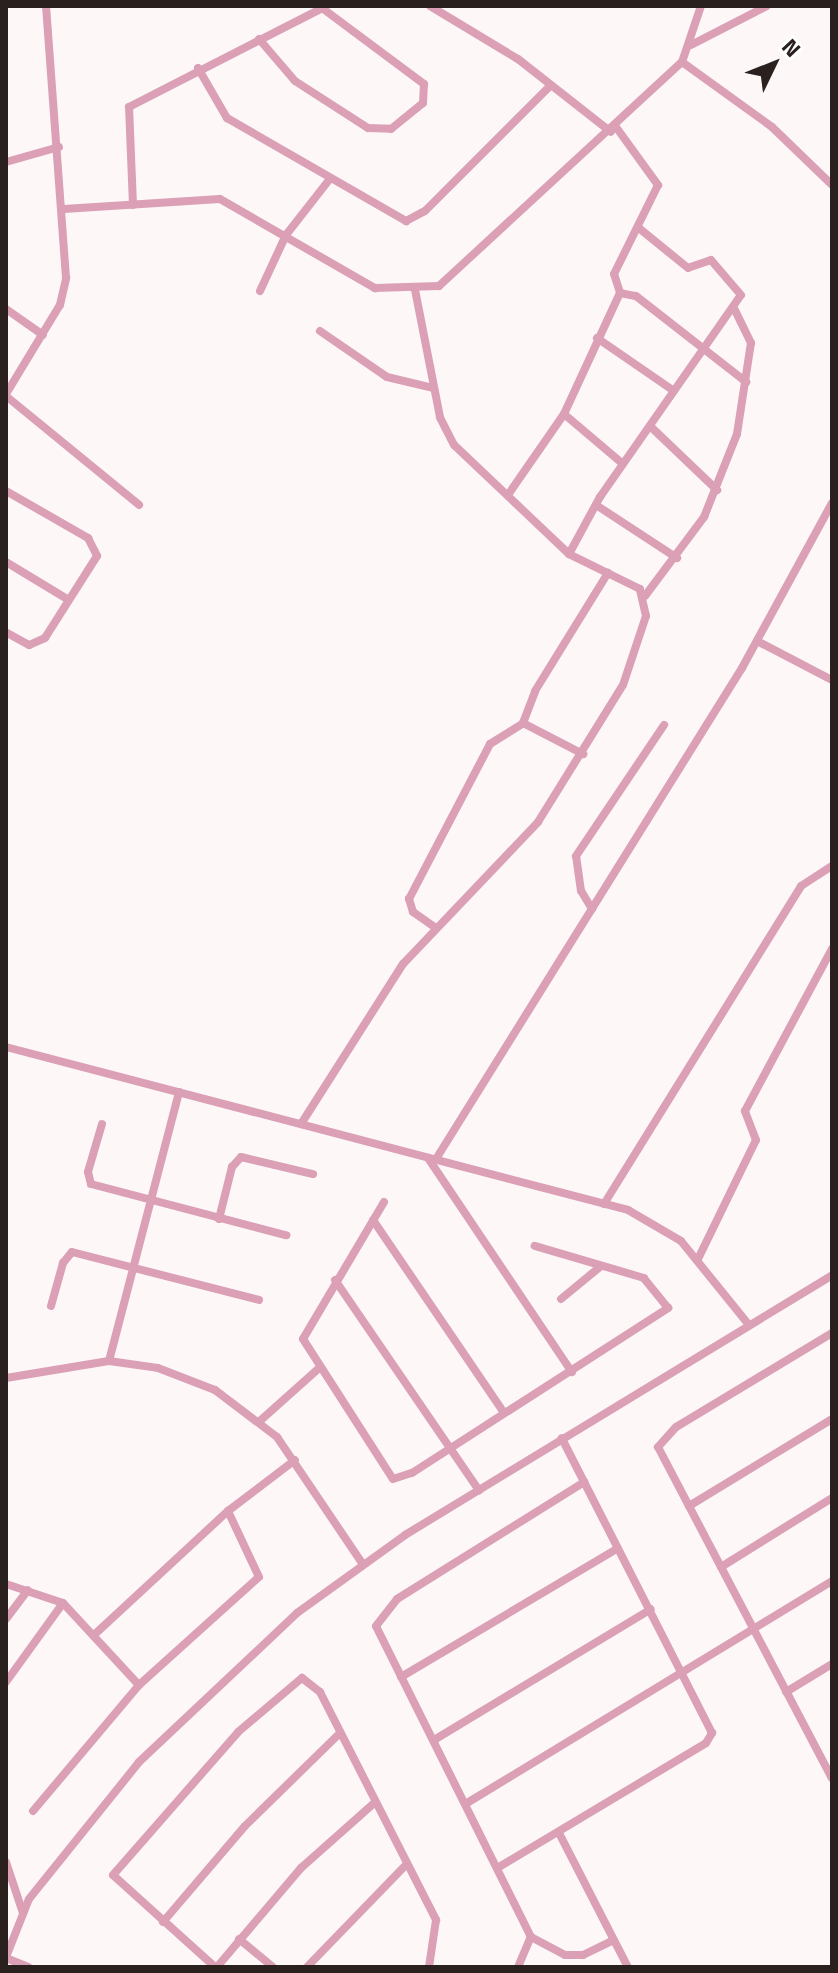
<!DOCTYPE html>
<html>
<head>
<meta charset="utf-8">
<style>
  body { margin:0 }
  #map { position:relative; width:838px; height:1973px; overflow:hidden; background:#fdf8f7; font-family:"Titillium Web",sans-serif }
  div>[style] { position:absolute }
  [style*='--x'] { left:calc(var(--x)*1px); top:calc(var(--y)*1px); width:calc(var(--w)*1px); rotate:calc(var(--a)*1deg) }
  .minor>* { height:8px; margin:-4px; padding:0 4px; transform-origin:4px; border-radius:4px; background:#dba0b5 }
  span { translate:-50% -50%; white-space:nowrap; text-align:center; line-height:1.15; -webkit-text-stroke:7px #fff; paint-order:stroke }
  .frame { position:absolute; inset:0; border:8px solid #2a211f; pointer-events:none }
  .north { position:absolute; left:734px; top:24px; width:80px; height:80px; -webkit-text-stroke:6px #fff; paint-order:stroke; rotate:47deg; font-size:22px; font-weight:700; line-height:32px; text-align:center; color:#2a211f }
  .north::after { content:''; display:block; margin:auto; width:28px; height:36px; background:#2a211f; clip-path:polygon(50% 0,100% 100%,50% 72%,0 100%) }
</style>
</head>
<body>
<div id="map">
  <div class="minor">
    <div style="--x:430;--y:6;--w:103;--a:31.1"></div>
    <div style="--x:518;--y:59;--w:118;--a:38.1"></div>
    <div style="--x:259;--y:39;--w:55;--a:49.4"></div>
    <div style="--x:295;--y:81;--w:87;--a:32.8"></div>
    <div style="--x:368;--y:128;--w:23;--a:2"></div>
    <div style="--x:391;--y:129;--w:41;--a:-39.1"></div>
    <div style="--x:423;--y:103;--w:19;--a:-87"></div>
    <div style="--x:424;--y:84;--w:127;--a:-143.3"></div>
    <div style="--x:691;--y:45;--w:85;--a:-27.2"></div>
    <div style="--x:682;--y:62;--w:111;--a:35.8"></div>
    <div style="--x:772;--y:127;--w:83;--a:44"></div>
    <div style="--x:198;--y:68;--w:58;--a:59.9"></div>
    <div style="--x:227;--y:118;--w:207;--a:29.9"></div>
    <div style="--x:406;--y:221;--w:21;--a:-28"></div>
    <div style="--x:425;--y:211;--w:178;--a:-45"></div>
    <div style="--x:616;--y:127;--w:72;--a:54.1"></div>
    <div style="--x:658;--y:185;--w:99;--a:116.3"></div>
    <div style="--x:614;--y:274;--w:20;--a:72"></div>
    <div style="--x:6;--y:162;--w:55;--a:-15.8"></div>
    <div style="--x:133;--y:205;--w:98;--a:-92.3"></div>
    <div style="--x:129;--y:107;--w:221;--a:-27.1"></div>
    <div style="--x:64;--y:209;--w:156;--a:-3.7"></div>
    <div style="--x:220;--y:199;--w:179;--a:29.9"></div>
    <div style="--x:375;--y:288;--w:64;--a:-1.8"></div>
    <div style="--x:439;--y:286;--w:330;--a:-42.7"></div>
    <div style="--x:682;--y:62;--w:59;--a:-71.3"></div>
    <div style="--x:260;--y:291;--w:62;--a:-65.1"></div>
    <div style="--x:286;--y:235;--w:70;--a:-52"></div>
    <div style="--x:6;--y:309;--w:45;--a:35.1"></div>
    <div style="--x:320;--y:331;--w:81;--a:34.5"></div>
    <div style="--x:387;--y:377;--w:47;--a:13.4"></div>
    <div style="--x:597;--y:338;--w:93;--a:34.5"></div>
    <div style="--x:6;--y:394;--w:104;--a:-58.8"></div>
    <div style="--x:60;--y:305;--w:28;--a:-77"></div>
    <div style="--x:66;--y:278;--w:273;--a:-94.2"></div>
    <div style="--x:6;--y:396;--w:172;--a:39.3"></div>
    <div style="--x:564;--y:414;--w:77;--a:40.3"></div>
    <div style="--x:650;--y:426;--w:93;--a:43.7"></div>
    <div style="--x:6;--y:491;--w:95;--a:29.8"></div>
    <div style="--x:88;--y:538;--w:20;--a:63"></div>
    <div style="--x:97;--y:556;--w:97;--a:122.4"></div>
    <div style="--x:45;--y:638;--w:17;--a:156"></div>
    <div style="--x:29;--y:645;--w:26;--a:-151"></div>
    <div style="--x:510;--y:492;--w:95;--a:-55.3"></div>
    <div style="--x:564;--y:414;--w:133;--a:-65.2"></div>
    <div style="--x:620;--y:293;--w:16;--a:11"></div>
    <div style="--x:636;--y:296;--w:140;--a:38"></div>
    <div style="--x:596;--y:505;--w:97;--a:33.2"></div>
    <div style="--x:569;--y:554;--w:65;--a:-61.5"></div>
    <div style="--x:600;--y:497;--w:246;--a:-55.1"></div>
    <div style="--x:741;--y:295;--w:46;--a:-130.6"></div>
    <div style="--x:711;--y:260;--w:24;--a:161"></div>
    <div style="--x:688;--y:268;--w:62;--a:-140.9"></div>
    <div style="--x:6;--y:562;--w:71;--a:31.2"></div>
    <div style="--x:645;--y:596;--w:99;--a:-53.2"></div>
    <div style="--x:704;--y:517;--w:89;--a:-68.3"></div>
    <div style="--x:737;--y:434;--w:92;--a:-81.3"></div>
    <div style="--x:751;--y:343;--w:39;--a:-116"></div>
    <div style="--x:757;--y:641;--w:85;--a:27.5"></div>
    <div style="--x:523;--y:723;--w:34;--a:-69"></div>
    <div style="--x:535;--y:691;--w:139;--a:-58.3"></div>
    <div style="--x:592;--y:909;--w:21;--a:-121"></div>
    <div style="--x:581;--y:891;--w:35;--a:-98"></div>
    <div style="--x:576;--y:856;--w:158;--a:-56.1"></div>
    <div style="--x:436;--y:928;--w:28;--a:-145"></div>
    <div style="--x:413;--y:912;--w:14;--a:-107"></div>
    <div style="--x:409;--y:899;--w:175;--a:-62.4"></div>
    <div style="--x:490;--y:744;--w:39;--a:-32"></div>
    <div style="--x:523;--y:723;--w:68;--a:27.3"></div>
    <div style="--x:6;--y:1047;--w:643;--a:14.68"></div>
    <div style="--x:628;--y:1210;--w:61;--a:30.3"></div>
    <div style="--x:681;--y:1241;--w:108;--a:51"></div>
    <div style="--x:102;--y:1124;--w:50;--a:106.3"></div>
    <div style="--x:88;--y:1172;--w:12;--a:76"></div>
    <div style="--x:91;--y:1184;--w:202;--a:14.7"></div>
    <div style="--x:301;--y:1124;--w:190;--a:-57.5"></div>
    <div style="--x:403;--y:964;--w:196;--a:-46.4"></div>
    <div style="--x:538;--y:822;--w:161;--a:-58.2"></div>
    <div style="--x:623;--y:685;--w:73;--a:-71.6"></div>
    <div style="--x:646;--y:616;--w:28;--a:-103"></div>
    <div style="--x:640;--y:589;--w:79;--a:-153.8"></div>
    <div style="--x:569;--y:554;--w:158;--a:-136.5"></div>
    <div style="--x:454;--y:445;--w:31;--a:-117"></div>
    <div style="--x:440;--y:417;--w:129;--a:-101.1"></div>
    <div style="--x:428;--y:1158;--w:258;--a:56.1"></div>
    <div style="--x:436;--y:1159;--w:579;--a:-58.07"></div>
    <div style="--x:742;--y:668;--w:188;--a:-61.4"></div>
    <div style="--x:384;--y:1202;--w:159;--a:120.6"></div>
    <div style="--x:303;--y:1339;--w:166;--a:57.3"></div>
    <div style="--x:393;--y:1479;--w:20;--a:-18"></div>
    <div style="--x:412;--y:1473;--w:305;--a:-32.8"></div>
    <div style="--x:668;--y:1308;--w:38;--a:-129"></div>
    <div style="--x:644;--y:1278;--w:114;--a:-163.6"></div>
    <div style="--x:604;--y:1204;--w:374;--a:-58.2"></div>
    <div style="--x:801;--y:886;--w:37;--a:-33"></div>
    <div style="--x:219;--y:1219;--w:54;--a:-76"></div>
    <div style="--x:232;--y:1167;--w:13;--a:-48"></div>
    <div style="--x:241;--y:1157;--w:74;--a:13.3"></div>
    <div style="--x:373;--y:1220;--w:233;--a:55.8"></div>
    <div style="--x:698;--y:1259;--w:132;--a:-64"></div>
    <div style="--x:756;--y:1140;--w:31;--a:-111"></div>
    <div style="--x:745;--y:1111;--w:184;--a:-61.8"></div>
    <div style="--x:335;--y:1280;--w:255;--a:55.6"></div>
    <div style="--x:561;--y:1299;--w:52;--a:-39.5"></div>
    <div style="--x:51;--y:1306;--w:45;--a:-74.4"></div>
    <div style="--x:63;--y:1263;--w:14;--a:-51"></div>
    <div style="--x:72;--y:1252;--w:193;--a:14.4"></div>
    <div style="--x:832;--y:1333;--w:182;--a:148.9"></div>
    <div style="--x:676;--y:1427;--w:27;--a:132"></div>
    <div style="--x:658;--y:1447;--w:374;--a:62.3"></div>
    <div style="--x:109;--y:1361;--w:278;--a:-75.4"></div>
    <div style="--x:6;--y:1378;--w:104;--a:-9.4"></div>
    <div style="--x:109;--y:1361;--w:49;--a:8.1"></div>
    <div style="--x:158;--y:1368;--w:61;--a:21.1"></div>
    <div style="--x:215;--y:1390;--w:78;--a:37.2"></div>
    <div style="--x:277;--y:1437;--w:152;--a:56"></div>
    <div style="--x:261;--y:1420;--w:75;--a:-41.8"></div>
    <div style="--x:689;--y:1506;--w:167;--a:-31.3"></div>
    <div style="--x:721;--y:1567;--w:131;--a:-31.9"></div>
    <div style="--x:6;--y:1584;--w:60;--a:18.4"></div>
    <div style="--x:63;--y:1603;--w:112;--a:47.2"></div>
    <div style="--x:6;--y:1619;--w:36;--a:-53"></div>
    <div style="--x:94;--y:1635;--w:183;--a:-42.8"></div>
    <div style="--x:401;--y:1677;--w:252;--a:-30.7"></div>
    <div style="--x:6;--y:1682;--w:97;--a:-54.2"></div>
    <div style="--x:786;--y:1692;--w:54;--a:-31.3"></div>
    <div style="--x:434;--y:1740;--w:253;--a:-31.1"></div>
    <div style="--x:467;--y:1803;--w:427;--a:-31.3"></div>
    <div style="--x:33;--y:1811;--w:165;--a:-49.9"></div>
    <div style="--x:139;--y:1685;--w:161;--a:-42"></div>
    <div style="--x:259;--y:1577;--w:73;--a:-115.2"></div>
    <div style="--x:228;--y:1511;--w:84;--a:-37.3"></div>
    <div style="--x:559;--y:1833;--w:151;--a:62.8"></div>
    <div style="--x:6;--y:1862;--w:54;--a:71.6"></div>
    <div style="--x:499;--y:1867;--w:241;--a:-30.9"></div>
    <div style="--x:706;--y:1743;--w:12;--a:-59"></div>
    <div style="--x:712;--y:1733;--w:331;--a:-117"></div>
    <div style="--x:163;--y:1922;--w:126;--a:-49.5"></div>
    <div style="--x:245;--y:1826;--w:129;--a:-44.4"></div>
    <div style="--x:531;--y:1937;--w:38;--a:28"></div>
    <div style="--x:565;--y:1955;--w:18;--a:0"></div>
    <div style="--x:583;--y:1955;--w:34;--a:-26"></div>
    <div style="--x:239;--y:1939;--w:44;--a:39.5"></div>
    <div style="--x:6;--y:1957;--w:62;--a:-68.4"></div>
    <div style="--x:29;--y:1899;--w:176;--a:-51.2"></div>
    <div style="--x:139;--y:1762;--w:217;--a:-43.3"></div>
    <div style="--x:297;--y:1613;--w:133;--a:-35.8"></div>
    <div style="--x:405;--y:1535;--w:500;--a:-31.3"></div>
    <div style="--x:6;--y:1958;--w:24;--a:22"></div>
    <div style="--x:215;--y:1967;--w:137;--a:-138"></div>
    <div style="--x:113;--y:1875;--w:190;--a:-48.8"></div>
    <div style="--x:238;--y:1732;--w:84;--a:-40.2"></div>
    <div style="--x:302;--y:1678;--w:23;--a:38"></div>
    <div style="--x:320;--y:1692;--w:256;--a:63"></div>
    <div style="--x:436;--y:1920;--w:48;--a:98.5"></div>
    <div style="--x:217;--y:1967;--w:130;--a:-49.7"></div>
    <div style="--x:301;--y:1868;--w:96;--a:-41.6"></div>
    <div style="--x:307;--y:1967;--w:142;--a:-45.9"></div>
    <div style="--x:518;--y:1967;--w:33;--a:-67"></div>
    <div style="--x:531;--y:1937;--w:347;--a:-116.5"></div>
    <div style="--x:376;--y:1626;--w:34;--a:-52"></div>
    <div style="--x:397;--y:1599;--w:221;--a:-32"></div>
  </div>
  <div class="frame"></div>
  <div class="north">N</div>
</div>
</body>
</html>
